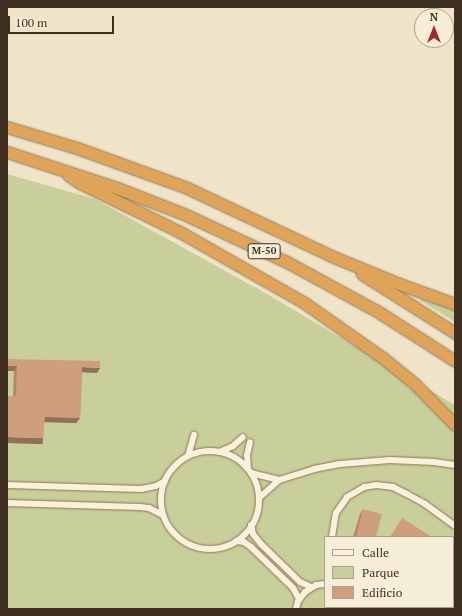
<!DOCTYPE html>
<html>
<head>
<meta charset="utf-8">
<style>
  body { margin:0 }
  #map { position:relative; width:462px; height:616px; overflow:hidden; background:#f0e4c8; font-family:"PT Serif",serif }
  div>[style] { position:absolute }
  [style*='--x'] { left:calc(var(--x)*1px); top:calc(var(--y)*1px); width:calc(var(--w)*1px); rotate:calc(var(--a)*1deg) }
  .green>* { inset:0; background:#c9cf9b }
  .roads { filter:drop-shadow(0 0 1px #8d765c) drop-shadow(0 0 1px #8d765c) }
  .street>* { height:6px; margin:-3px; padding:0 3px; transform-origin:3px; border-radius:3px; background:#faf1dc }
  .street>.ring { margin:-3px; padding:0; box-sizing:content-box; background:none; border:6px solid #faf1dc; border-radius:50% }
  .highway>* { height:11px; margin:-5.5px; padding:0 5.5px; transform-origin:5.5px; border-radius:5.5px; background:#e0a458 }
  .wall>* { inset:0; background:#b2896c; transform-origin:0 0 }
  .shaded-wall>* { inset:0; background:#916f58; transform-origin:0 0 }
  .building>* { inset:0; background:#cf9f7d; transform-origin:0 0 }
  span { translate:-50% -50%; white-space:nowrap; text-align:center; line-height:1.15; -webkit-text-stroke:4px #f7eed8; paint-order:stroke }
  .shield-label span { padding:1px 3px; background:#f7eed8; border:1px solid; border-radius:3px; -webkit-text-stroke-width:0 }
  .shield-label { font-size:10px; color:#3d2e20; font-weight:700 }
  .frame { position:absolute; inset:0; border:8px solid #3d2e20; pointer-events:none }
  .legend { position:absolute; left:324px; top:536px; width:130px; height:72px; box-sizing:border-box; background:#f7eed8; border:1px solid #ada18e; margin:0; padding:5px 7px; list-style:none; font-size:12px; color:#3d2e20 }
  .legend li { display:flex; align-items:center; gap:8px; height:20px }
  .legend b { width:20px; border:1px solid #ada18e }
  .north { position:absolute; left:414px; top:8px; width:40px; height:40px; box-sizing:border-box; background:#f7eed8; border:1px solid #ada18e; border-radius:50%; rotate:0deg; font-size:11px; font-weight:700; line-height:16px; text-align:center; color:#3d2e20 }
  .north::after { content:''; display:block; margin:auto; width:14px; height:18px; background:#9e2a2b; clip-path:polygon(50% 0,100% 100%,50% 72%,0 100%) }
  .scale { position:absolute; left:8px; top:16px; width:106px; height:18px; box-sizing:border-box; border:2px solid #3d2e20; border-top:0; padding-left:5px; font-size:12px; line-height:14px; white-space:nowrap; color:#3d2e20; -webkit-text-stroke:3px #f7eed8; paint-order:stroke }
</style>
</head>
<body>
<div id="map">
  <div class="green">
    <div style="clip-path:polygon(evenodd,7px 174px,95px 199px,267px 294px,455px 405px,455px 609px,7px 609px,7px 174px,325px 537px,453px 537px,453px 607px,325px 607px,325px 537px)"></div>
    <div style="clip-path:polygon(418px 299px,455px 307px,455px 322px)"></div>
  </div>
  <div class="roads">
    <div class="street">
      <div class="ring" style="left:161px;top:451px;width:92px;height:92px"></div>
      <div style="--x:219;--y:452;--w:15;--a:-23"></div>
      <div style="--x:233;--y:446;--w:13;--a:-42"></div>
      <div style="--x:188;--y:456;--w:22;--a:-74"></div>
      <div style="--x:248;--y:469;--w:14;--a:-94"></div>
      <div style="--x:247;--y:455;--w:13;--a:-77"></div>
      <div style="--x:251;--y:473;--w:29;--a:14"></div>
      <div style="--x:7;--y:485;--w:134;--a:1.7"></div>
      <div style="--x:141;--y:489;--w:15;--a:-11"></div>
      <div style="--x:156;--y:486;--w:10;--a:-29"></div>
      <div style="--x:259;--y:498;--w:27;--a:-42"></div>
      <div style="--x:279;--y:480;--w:37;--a:-17"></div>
      <div style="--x:314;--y:469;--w:26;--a:-11"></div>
      <div style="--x:340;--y:464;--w:50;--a:-4.6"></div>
      <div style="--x:390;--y:460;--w:44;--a:2.6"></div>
      <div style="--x:434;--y:462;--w:21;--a:8"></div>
      <div style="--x:7;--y:503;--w:133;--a:1.7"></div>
      <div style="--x:140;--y:507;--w:9;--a:6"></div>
      <div style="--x:149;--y:508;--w:16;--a:27"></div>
      <div style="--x:251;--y:525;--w:9;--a:77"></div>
      <div style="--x:253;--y:534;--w:14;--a:51"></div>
      <div style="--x:262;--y:545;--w:53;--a:44.2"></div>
      <div style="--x:300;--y:582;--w:12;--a:24"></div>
      <div style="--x:332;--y:537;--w:24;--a:-81"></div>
      <div style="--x:336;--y:513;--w:19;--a:-55"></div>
      <div style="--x:347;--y:497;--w:20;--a:-30"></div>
      <div style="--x:364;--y:487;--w:12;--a:-9"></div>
      <div style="--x:376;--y:485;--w:17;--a:7"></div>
      <div style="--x:393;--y:487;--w:16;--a:27"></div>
      <div style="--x:407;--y:494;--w:21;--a:29"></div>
      <div style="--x:425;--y:504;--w:37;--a:36"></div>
      <div style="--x:236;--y:541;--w:8;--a:7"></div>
      <div style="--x:244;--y:542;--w:9;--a:36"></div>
      <div style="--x:251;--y:547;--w:59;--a:44.3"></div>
      <div style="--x:293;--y:588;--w:13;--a:61"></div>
      <div style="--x:350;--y:607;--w:2;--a:90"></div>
      <div style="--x:296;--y:609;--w:8;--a:-76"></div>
      <div style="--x:298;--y:601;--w:11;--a:-52"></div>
      <div style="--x:305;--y:592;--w:13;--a:-32"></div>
      <div style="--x:316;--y:585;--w:9;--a:-6"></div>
    </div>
    <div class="highway">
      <div style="--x:7;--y:127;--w:73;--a:16.7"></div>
      <div style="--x:77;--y:148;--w:115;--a:19.9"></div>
      <div style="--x:185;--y:187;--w:167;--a:25.2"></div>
      <div style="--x:336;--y:258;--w:71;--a:22.2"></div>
      <div style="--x:402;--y:285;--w:56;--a:19.7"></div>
      <div style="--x:7;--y:152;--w:116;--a:18.1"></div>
      <div style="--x:117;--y:188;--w:72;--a:21.2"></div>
      <div style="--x:184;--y:214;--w:114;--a:25"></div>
      <div style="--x:287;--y:262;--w:102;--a:28.6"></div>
      <div style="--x:377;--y:311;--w:93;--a:32.7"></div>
      <div style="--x:68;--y:175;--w:14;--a:34"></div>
      <div style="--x:80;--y:183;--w:111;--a:26.1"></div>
      <div style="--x:180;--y:232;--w:145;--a:29.7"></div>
      <div style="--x:306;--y:304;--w:94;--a:35"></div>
      <div style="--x:383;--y:358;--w:38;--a:39"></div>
      <div style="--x:413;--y:382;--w:60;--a:45.7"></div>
      <div style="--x:362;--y:274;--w:110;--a:32.4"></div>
    </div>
  </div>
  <div class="wall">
    <div style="clip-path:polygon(7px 359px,97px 373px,82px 372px,80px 418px,76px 423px,44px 422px,43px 438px,40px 444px,13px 396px,14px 371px)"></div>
    <div style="clip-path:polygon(363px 509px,376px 537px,353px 537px,360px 514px)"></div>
    <div style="left:372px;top:607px;width:20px;height:2px"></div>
  </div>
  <div class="shaded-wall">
    <div style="clip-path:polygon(7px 366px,17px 366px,14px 371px,7px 371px)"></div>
    <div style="clip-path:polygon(82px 367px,100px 368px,97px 373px,79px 372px)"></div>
    <div style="clip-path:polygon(45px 417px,80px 418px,76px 423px,41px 422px)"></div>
    <div style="left:7px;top:437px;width:36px;height:6px;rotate:2deg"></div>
  </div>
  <div class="building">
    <div style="clip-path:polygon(7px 359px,100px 361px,100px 368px,82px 367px,80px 418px,45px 417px,43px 438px,7px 437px,7px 396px,16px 396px,17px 366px,7px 366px)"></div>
    <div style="clip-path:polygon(363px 509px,382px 514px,376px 537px,356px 537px)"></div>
    <div style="clip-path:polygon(402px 518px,432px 537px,390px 537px)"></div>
    <div style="left:453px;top:554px;width:3px;height:33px;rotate:45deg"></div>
    <div style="clip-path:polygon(455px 598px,455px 609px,446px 609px,444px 607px,453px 607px,453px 599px)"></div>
    <div style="left:377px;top:607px;width:15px;height:2px"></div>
  </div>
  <div class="shield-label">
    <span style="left:264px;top:251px">M-50</span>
  </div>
  <div class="frame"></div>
  <ul class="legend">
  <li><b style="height:5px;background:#faf1dc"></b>Calle</li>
  <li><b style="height:11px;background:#c9cf9b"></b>Parque</li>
  <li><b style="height:11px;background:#cf9f7d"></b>Edificio</li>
  </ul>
  <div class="north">N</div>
  <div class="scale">100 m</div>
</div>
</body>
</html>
